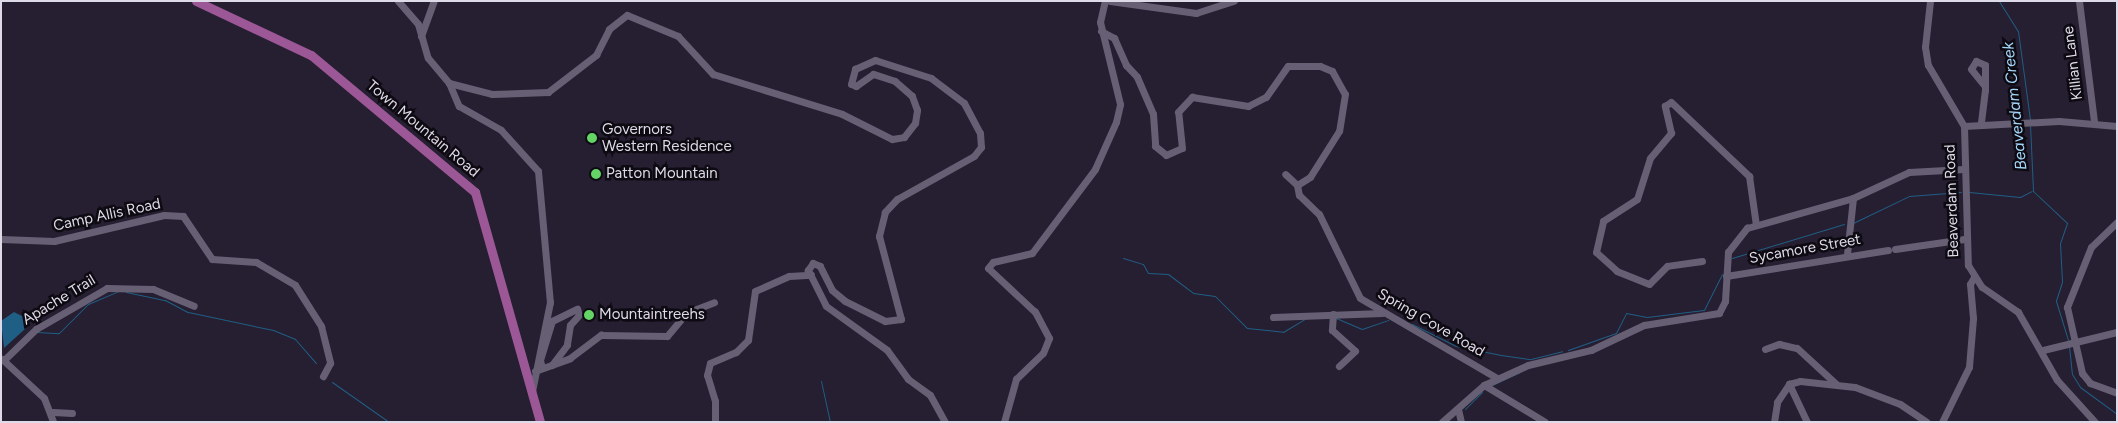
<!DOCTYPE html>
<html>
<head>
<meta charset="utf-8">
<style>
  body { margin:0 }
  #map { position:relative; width:2118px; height:423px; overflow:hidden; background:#261e31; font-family:Figtree,sans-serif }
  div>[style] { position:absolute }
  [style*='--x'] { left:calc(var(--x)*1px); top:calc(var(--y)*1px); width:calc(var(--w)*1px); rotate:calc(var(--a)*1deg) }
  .water>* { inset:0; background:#205f85 }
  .stream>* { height:1px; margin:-0.5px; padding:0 0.5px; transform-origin:0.5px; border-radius:0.5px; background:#205f85 }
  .minor>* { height:7px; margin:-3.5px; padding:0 3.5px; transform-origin:3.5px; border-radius:3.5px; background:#675f74 }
  .major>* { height:9px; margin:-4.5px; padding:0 4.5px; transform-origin:4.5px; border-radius:4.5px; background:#9b5796 }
  .dots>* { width:14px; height:14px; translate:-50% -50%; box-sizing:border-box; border:2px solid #0d0a12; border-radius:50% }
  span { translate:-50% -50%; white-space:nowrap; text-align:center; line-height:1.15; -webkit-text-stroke:5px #0d0a12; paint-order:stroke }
  .street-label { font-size:15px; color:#dfdae7 }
  .poi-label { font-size:15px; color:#dfdae7 }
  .left { translate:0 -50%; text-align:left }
  .water-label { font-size:16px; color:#a3d4f7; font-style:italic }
  .frame { position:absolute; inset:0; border:2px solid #dfdae7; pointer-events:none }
</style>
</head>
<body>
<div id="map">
  <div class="water">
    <div style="clip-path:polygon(14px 312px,24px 317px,25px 329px,4px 348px,1px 321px)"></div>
  </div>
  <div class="stream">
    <div style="--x:1999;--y:1;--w:36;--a:58"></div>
    <div style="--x:2018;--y:31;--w:90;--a:82.3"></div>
    <div style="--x:2030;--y:124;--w:67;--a:87.4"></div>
    <div style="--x:2033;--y:191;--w:47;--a:43.3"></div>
    <div style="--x:2067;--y:223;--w:21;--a:109"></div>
    <div style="--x:2060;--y:243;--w:39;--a:87"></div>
    <div style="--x:2062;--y:282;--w:20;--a:108"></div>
    <div style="--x:2056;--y:301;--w:41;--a:72.9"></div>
    <div style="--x:1969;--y:192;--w:51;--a:5.6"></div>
    <div style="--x:2020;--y:197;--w:13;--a:-27"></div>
    <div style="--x:1853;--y:223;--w:62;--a:-25.7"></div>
    <div style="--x:1909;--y:196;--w:52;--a:-4.4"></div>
    <div style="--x:1123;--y:258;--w:21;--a:17"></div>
    <div style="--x:1143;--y:264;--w:10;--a:61"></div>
    <div style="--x:1148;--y:273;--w:20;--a:3"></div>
    <div style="--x:1168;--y:274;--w:31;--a:37"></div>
    <div style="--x:1193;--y:293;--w:22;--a:8"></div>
    <div style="--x:1215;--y:296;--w:45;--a:45"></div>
    <div style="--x:1247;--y:328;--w:36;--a:6"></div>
    <div style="--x:1283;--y:332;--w:26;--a:-31"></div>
    <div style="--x:1732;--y:258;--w:117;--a:-16.9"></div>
    <div style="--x:126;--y:292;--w:40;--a:12"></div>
    <div style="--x:165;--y:300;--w:26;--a:28"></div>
    <div style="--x:188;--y:312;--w:87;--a:12"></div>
    <div style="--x:273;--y:330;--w:24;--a:22"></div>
    <div style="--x:295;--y:339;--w:32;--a:49"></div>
    <div style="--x:1336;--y:318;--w:28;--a:23"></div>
    <div style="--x:1362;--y:329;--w:28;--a:-19"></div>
    <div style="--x:1412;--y:324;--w:49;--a:26.6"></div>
    <div style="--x:1456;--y:346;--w:46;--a:11.3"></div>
    <div style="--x:1501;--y:355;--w:30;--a:8"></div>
    <div style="--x:1531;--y:359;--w:32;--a:-14"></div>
    <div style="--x:37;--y:332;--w:22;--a:3"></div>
    <div style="--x:59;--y:333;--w:41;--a:-45"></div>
    <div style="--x:88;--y:304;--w:33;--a:-23"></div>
    <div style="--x:2069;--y:346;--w:28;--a:84"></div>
    <div style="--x:2072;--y:374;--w:15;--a:58"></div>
    <div style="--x:2080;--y:387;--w:46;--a:36.1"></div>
    <div style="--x:1568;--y:350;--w:51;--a:-19.5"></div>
    <div style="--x:1616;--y:333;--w:22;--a:-63"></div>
    <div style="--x:1626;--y:313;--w:21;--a:11"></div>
    <div style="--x:1647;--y:317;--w:57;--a:-7"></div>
    <div style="--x:1704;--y:310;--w:40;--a:-63.4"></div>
    <div style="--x:821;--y:381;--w:42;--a:77.6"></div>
    <div style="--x:332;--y:382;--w:70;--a:35.1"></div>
    <div style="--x:1492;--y:385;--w:31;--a:-25"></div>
    <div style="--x:1;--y:404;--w:11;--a:90"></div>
    <div style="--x:1465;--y:409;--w:24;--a:-45"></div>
  </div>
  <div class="minor">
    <div style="--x:398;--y:1;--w:30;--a:49"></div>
    <div style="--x:418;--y:24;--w:35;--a:74"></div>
    <div style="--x:428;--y:58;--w:33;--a:50"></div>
    <div style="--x:449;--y:83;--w:25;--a:67"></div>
    <div style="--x:459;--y:106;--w:48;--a:29.7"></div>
    <div style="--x:501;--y:130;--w:55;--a:47.9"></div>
    <div style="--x:538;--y:171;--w:132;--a:84.8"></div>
    <div style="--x:550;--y:302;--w:91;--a:101.4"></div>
    <div style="--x:1110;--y:1;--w:87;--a:7.9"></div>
    <div style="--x:1196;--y:13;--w:40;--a:-18"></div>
    <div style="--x:1930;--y:1;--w:46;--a:96.2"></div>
    <div style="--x:1925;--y:47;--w:18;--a:81"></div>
    <div style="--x:1928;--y:65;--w:71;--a:59.5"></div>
    <div style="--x:1964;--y:126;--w:139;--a:88.4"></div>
    <div style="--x:1968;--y:265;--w:26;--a:58"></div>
    <div style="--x:1982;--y:287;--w:44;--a:34.8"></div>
    <div style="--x:2018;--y:312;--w:78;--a:60.2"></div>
    <div style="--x:2057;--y:380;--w:57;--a:47.9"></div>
    <div style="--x:2079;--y:1;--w:122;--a:82.9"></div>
    <div style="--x:1101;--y:31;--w:15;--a:28"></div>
    <div style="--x:1114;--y:38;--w:30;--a:66"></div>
    <div style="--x:1126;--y:65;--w:16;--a:47"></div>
    <div style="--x:1137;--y:77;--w:40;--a:66.6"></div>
    <div style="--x:1153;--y:114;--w:32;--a:86"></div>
    <div style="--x:1155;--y:146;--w:14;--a:39"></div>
    <div style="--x:1166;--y:155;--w:17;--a:-24"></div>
    <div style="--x:1182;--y:148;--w:36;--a:-96"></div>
    <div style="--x:1178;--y:112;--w:21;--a:-47"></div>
    <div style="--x:1192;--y:97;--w:57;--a:9.1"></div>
    <div style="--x:1248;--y:106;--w:20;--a:-27"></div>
    <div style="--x:1266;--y:97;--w:38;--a:-55"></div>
    <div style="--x:1288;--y:66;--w:32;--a:0"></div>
    <div style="--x:1320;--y:66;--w:13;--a:23"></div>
    <div style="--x:1332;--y:71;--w:26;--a:61"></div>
    <div style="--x:1345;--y:94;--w:37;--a:99"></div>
    <div style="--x:1339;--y:131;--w:54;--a:122.2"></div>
    <div style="--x:1310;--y:177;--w:15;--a:148"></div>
    <div style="--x:1297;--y:185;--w:16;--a:-137"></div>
    <div style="--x:421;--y:36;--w:37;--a:-70"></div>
    <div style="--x:449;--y:83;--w:44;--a:14.3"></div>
    <div style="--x:492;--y:94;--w:56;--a:-2"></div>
    <div style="--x:548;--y:92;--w:61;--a:-37.6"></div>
    <div style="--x:596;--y:55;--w:29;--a:-63"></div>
    <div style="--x:609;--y:29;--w:23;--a:-38"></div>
    <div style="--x:627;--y:15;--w:55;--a:22.4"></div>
    <div style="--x:678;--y:36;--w:52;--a:47.4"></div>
    <div style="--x:713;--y:74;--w:135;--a:17.2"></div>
    <div style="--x:842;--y:114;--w:56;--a:26.6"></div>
    <div style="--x:892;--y:139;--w:12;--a:-9"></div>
    <div style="--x:904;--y:137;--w:18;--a:-52"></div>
    <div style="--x:915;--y:123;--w:13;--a:-81"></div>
    <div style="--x:917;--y:110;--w:15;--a:-110"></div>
    <div style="--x:912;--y:96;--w:23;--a:-139"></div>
    <div style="--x:895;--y:81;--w:23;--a:-162"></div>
    <div style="--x:873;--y:74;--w:21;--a:145"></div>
    <div style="--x:856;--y:86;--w:5;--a:-158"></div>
    <div style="--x:851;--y:84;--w:16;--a:-75"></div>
    <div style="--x:855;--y:69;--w:22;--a:-24"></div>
    <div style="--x:875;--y:60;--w:59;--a:17.8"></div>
    <div style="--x:931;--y:78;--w:41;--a:37.1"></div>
    <div style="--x:964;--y:103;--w:34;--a:62"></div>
    <div style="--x:980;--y:133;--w:14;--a:86"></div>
    <div style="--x:981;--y:147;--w:11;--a:128"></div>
    <div style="--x:974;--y:156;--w:88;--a:150.8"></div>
    <div style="--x:897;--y:199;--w:18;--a:133"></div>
    <div style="--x:885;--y:212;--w:25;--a:104"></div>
    <div style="--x:879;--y:236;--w:86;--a:75.2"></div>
    <div style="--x:901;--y:319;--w:16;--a:173"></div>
    <div style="--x:885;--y:321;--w:45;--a:-153.4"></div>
    <div style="--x:845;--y:301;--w:17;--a:-140"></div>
    <div style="--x:832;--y:290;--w:27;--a:-117"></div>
    <div style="--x:820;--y:266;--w:8;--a:-157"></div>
    <div style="--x:813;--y:263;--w:9;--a:126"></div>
    <div style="--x:808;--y:270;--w:40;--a:63.4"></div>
    <div style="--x:826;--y:306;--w:75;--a:35.8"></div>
    <div style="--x:887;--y:350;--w:36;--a:54"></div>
    <div style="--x:908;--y:379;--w:27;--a:36"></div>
    <div style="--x:930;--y:395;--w:31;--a:61"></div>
    <div style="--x:1981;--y:122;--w:32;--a:-83"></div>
    <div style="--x:1985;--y:90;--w:25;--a:-90"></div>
    <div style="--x:1985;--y:65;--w:10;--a:-156"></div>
    <div style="--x:1976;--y:61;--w:9;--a:122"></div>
    <div style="--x:1971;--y:69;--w:22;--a:51"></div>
    <div style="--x:1964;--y:126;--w:95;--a:-3"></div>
    <div style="--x:2059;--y:121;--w:58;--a:4.9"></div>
    <div style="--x:1297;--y:185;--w:10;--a:79"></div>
    <div style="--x:1299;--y:195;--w:28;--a:44"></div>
    <div style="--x:1319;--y:214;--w:93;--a:64"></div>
    <div style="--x:1360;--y:298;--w:159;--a:30.3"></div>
    <div style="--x:2117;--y:222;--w:36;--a:136"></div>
    <div style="--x:2091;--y:247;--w:65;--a:111.8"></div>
    <div style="--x:2067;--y:307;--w:68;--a:77.2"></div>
    <div style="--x:2082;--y:373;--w:13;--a:51"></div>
    <div style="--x:2090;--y:383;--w:29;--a:20"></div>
    <div style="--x:1;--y:239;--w:53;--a:2.2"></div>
    <div style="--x:54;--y:241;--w:113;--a:-13.3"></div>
    <div style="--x:164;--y:215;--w:19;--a:3"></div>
    <div style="--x:183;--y:216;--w:52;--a:56"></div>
    <div style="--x:212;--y:259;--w:44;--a:3.9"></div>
    <div style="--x:256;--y:262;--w:45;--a:30.5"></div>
    <div style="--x:295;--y:285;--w:49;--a:57.6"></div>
    <div style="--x:321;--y:326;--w:38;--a:76"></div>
    <div style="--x:330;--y:363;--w:15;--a:118"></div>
    <div style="--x:1895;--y:249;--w:70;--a:-8.2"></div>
    <div style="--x:1847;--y:254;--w:56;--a:-83.9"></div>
    <div style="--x:1702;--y:261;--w:35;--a:172"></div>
    <div style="--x:1667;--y:266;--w:25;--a:135"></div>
    <div style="--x:1649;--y:284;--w:35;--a:-158"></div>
    <div style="--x:1617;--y:271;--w:28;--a:-138"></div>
    <div style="--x:1596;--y:252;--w:32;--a:-77"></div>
    <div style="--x:1603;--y:221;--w:40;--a:-32.9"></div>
    <div style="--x:1637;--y:199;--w:43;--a:-72.4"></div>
    <div style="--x:1650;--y:158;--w:33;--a:-50"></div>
    <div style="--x:1671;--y:133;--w:28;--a:-103"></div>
    <div style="--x:1665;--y:106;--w:7;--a:-34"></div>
    <div style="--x:1671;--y:102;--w:108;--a:43.5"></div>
    <div style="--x:1749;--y:176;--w:49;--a:81.9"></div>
    <div style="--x:1726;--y:276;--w:164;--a:-9.1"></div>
    <div style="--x:1333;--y:314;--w:16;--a:94"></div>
    <div style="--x:1332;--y:330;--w:31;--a:42"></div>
    <div style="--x:1355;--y:351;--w:22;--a:137"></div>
    <div style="--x:1273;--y:317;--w:109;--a:-2.1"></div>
    <div style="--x:1765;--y:349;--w:15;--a:-20"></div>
    <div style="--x:1779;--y:344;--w:18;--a:13"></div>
    <div style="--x:1797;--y:348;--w:53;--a:42.7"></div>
    <div style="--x:2043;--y:350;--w:76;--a:-13.7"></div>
    <div style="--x:2;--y:359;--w:57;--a:42.9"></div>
    <div style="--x:44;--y:398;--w:26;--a:69"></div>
    <div style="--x:5;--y:359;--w:43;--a:-44.1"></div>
    <div style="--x:36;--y:329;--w:82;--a:-30"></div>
    <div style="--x:107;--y:288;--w:46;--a:1.2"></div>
    <div style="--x:153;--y:289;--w:44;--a:22.5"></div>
    <div style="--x:542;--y:368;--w:8;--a:-104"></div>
    <div style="--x:540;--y:360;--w:41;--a:-72.9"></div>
    <div style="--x:552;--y:321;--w:28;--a:-26"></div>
    <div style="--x:577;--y:309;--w:6;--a:72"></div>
    <div style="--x:579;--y:315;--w:13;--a:132"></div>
    <div style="--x:570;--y:325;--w:20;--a:99"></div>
    <div style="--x:567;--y:345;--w:25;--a:127"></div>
    <div style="--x:535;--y:371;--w:37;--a:-20"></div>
    <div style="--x:570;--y:358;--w:39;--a:-37"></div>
    <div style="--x:601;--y:335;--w:66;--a:0.9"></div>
    <div style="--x:667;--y:336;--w:30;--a:-50"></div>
    <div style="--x:686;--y:313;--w:30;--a:-21"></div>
    <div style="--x:1789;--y:384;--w:11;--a:-15"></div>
    <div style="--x:1800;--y:381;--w:55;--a:6.2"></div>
    <div style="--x:1855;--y:387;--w:48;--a:20.7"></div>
    <div style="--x:1900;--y:404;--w:32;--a:34"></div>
    <div style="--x:1484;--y:385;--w:71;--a:31.2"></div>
    <div style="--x:1458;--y:409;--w:13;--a:77"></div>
    <div style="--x:53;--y:412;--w:19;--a:3"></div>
    <div style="--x:715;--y:422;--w:21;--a:-90"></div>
    <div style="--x:715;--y:401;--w:27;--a:-107"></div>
    <div style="--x:707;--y:375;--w:12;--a:-76"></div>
    <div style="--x:710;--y:363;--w:28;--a:-23"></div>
    <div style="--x:736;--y:352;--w:17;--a:-45"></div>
    <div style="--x:748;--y:340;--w:49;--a:-81.9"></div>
    <div style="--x:755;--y:291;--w:37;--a:-24"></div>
    <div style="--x:789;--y:276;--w:22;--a:-3"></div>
    <div style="--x:1004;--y:422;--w:45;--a:-74.4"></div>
    <div style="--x:1016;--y:379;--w:37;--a:-44"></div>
    <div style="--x:1043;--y:353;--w:16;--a:-68"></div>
    <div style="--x:1049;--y:338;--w:30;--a:-118"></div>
    <div style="--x:1035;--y:312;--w:64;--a:-136.9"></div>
    <div style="--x:988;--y:268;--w:8;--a:-50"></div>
    <div style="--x:993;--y:262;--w:40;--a:-13"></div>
    <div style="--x:1032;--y:253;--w:105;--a:-53.1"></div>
    <div style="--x:1095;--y:169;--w:51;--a:-65.9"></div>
    <div style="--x:1116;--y:122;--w:18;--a:-77"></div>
    <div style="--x:1120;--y:104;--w:84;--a:-103.7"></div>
    <div style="--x:1100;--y:22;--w:22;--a:-77"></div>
    <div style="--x:1442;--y:422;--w:56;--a:-41.4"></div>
    <div style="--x:1484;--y:385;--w:48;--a:-24.4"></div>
    <div style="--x:1528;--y:365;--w:65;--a:-13.4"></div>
    <div style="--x:1591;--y:350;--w:59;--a:-25.3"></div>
    <div style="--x:1644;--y:325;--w:76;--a:-9.1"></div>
    <div style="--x:1719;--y:313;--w:13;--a:-63"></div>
    <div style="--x:1725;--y:301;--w:49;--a:-86.5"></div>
    <div style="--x:1728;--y:252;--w:31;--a:-52"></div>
    <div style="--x:1747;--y:228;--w:110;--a:-15.8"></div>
    <div style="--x:1853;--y:198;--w:62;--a:-24.9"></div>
    <div style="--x:1909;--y:172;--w:55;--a:-3.1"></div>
    <div style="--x:1774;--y:422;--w:20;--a:-81"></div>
    <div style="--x:1777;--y:402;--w:22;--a:-56"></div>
    <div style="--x:1789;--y:384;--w:42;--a:64.7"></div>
    <div style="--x:1942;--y:422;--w:61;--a:-63.9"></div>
    <div style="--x:1969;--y:367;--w:49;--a:-85.3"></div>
    <div style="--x:1973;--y:318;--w:34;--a:-95"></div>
    <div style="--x:1970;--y:284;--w:8;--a:-60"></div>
  </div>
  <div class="major">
    <div style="--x:196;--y:1;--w:127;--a:25.2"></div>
    <div style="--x:311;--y:55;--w:214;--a:39.9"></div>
    <div style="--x:475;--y:192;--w:239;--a:74.2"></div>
  </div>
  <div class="dots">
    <div style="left:592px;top:138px;background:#65d467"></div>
    <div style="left:596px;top:174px;background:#65d467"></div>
    <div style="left:589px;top:315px;background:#65d467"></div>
  </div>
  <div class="street-label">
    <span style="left:2073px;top:63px;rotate:-97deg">Killian Lane</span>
    <span style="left:423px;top:129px;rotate:40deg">Town Mountain Road</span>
    <span style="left:1952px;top:201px;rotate:-92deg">Beaverdam Road</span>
    <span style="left:107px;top:215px;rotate:-12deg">Camp Allis Road</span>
    <span style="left:1805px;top:249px;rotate:-10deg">Sycamore Street</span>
    <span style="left:59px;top:300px;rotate:-31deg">Apache Trail</span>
    <span style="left:1431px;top:323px;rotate:30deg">Spring Cove Road</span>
  </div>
  <div class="poi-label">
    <span class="left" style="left:602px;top:138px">Governors<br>Western Residence</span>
    <span class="left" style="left:606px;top:174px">Patton Mountain</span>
    <span class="left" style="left:599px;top:315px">Mountaintreehs</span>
  </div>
  <div class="water-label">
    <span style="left:2015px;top:106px;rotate:-96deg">Beaverdam Creek</span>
  </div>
  <div class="frame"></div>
</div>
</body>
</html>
